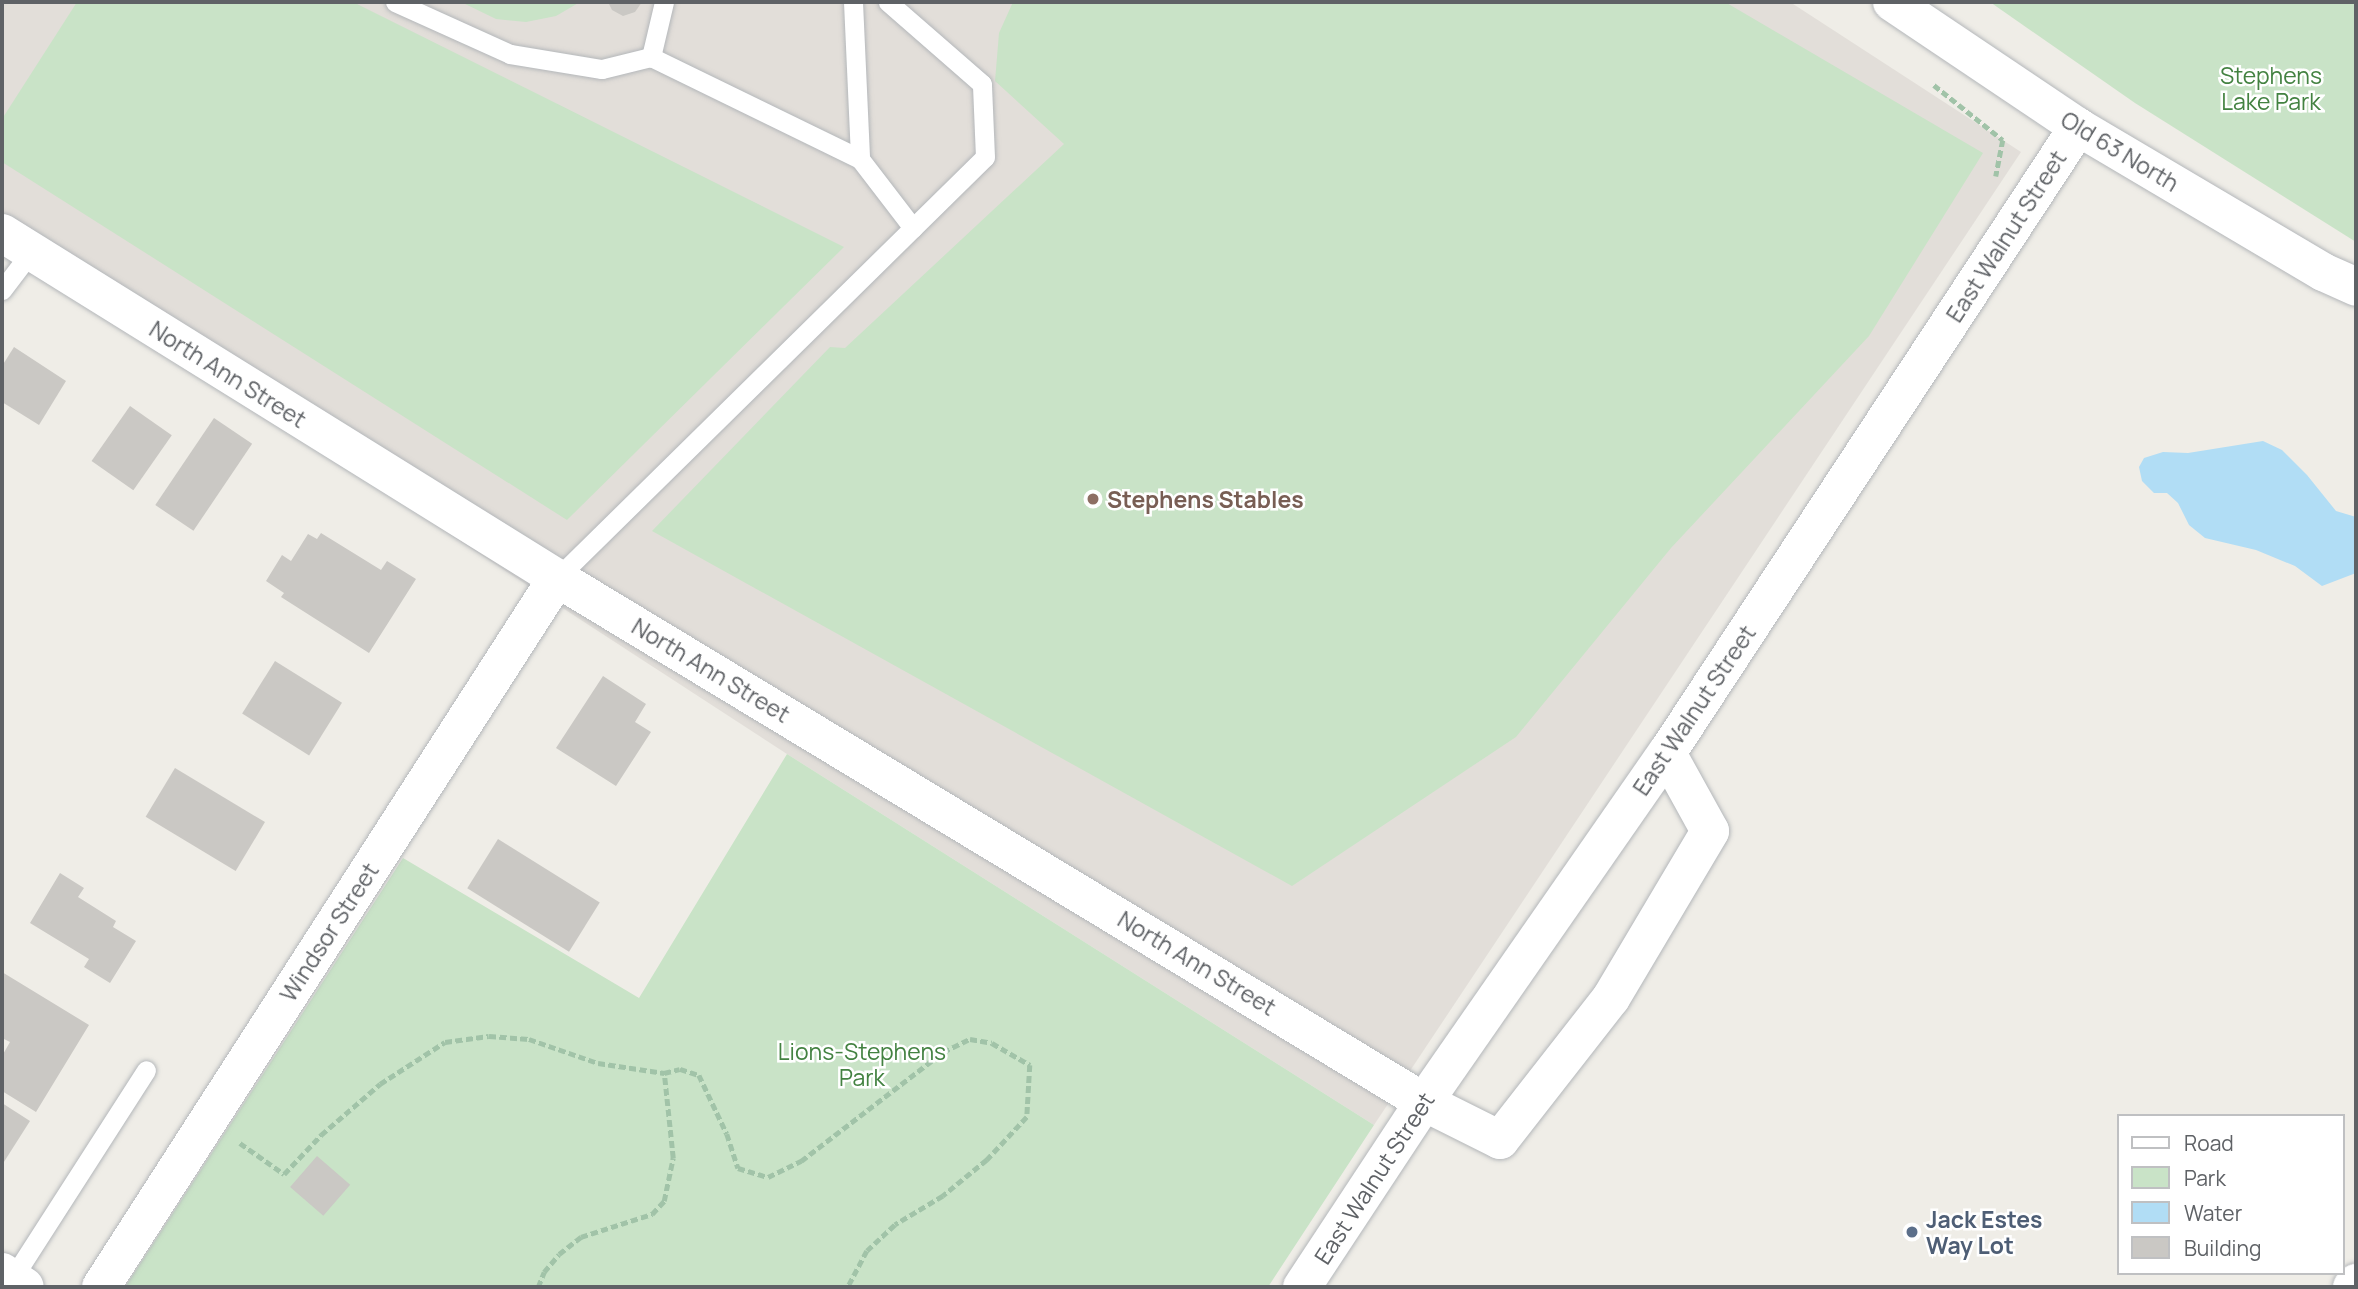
<!DOCTYPE html>
<html>
<head>
<meta charset="utf-8">
<style>
  body { margin:0 }
  #map { position:relative; width:2358px; height:1289px; overflow:hidden; background:#efede7; font-family:Manrope,sans-serif }
  div>[style] { position:absolute }
  [style*='--x'] { left:calc(var(--x)*1px); top:calc(var(--y)*1px); width:calc(var(--w)*1px); rotate:calc(var(--a)*1deg) }
  .education>* { inset:0; background:#e2ded9 }
  .green>* { inset:0; background:#c9e3c7 }
  .water>* { inset:0; background:#b1ddf5 }
  .building>* { inset:0; background:#cac8c4; transform-origin:0 0 }
  .path>* { height:4.5px; margin-top:-2.25px; transform-origin:0; background:repeating-linear-gradient(90deg,#a1c3a8 0 7px,transparent 0 10.5px) }
  .roads { filter:drop-shadow(0 0 2px #b4b7ba) drop-shadow(0 0 2px #b4b7ba) }
  .service>* { height:19px; margin:-9.5px; padding:0 9.5px; transform-origin:9.5px; border-radius:9.5px; background:#fff }
  .minor>* { height:38px; margin:-19px; padding:0 19px; transform-origin:19px; border-radius:19px; background:#fff }
  .secondary>* { height:38px; margin:-19px; padding:0 19px; transform-origin:19px; border-radius:19px; background:#fff }
  .dots>* { width:19px; height:19px; translate:-50% -50%; box-sizing:border-box; border:4px solid #fff; border-radius:50% }
  span { translate:-50% -50%; white-space:nowrap; text-align:center; line-height:1.15; -webkit-text-stroke:5px #fff; paint-order:stroke }
  .park-label { font-size:23px; color:#438241 }
  .street-label { font-size:23px; color:#5f6266 }
  .education-label { font-size:23px; color:#785e54; font-weight:700 }
  .left { translate:0 -50%; text-align:left }
  .service-label { font-size:23px; color:#4e5e75; font-weight:700 }
  .frame { position:absolute; inset:0; border:4px solid #5f6266; pointer-events:none }
  .legend { position:absolute; left:2117px; top:1114px; width:228px; height:161px; box-sizing:border-box; background:#fff; border:2px solid #bfc0c2; margin:0; padding:9px 12px; list-style:none; font-size:21px; color:#5f6266 }
  .legend li { display:flex; align-items:center; gap:14px; height:35px }
  .legend b { width:35px; border:2px solid #bfc0c2 }
</style>
</head>
<body>
<div id="map">
  <div class="education">
    <div style="clip-path:polygon(2px 2px,1790px 2px,2021px 152px,1374px 1125px,787px 754px,2px 243px)"></div>
  </div>
  <div class="green">
    <div style="clip-path:polygon(77px 2px,353px 2px,844px 247px,567px 520px,2px 162px,2px 119px)"></div>
    <div style="clip-path:polygon(461px 2px,580px 2px,556px 16px,526px 22px,496px 19px)"></div>
    <div style="clip-path:polygon(1013px 2px,1725px 2px,1983px 153px,1869px 336px,1671px 548px,1516px 737px,1292px 886px,652px 531px,830px 347px,845px 348px,1064px 144px,995px 81px,999px 33px)"></div>
    <div style="clip-path:polygon(1990px 2px,2356px 2px,2356px 242px,2135px 103px)"></div>
    <div style="clip-path:polygon(787px 754px,1374px 1125px,1268px 1287px,125px 1287px,403px 858px,639px 998px)"></div>
  </div>
  <div class="water">
    <div style="clip-path:polygon(2263px 441px,2282px 450px,2307px 475px,2336px 511px,2356px 517px,2356px 573px,2322px 586px,2295px 566px,2256px 550px,2205px 538px,2189px 525px,2178px 503px,2167px 493px,2154px 493px,2142px 481px,2139px 467px,2144px 458px,2163px 452px,2188px 453px)"></div>
  </div>
  <div class="building">
    <div style="clip-path:polygon(608px 2px,642px 2px,635px 12px,623px 16px,612px 10px)"></div>
    <div style="clip-path:polygon(14px 347px,66px 381px,39px 425px,2px 402px,2px 366px)"></div>
    <div style="left:130px;top:406px;width:51px;height:67px;rotate:35deg"></div>
    <div style="left:214px;top:418px;width:46px;height:105px;rotate:34deg"></div>
    <div style="clip-path:polygon(321px 533px,381px 570px,387px 561px,416px 579px,369px 653px,281px 597px,284px 593px,266px 581px,282px 555px,291px 561px,308px 534px,317px 539px)"></div>
    <div style="left:275px;top:661px;width:79px;height:62px;rotate:32deg"></div>
    <div style="clip-path:polygon(603px 676px,646px 704px,635px 722px,651px 732px,616px 786px,556px 748px)"></div>
    <div style="left:175px;top:768px;width:105px;height:57px;rotate:31deg"></div>
    <div style="left:498px;top:839px;width:120px;height:58px;rotate:32deg"></div>
    <div style="clip-path:polygon(60px 873px,84px 888px,78px 897px,116px 921px,113px 927px,136px 941px,110px 983px,84px 967px,89px 959px,30px 923px)"></div>
    <div style="clip-path:polygon(2px 972px,89px 1025px,36px 1112px,2px 1091px,2px 1056px,10px 1042px,2px 1038px)"></div>
    <div style="clip-path:polygon(2px 1103px,30px 1121px,2px 1165px)"></div>
    <div style="left:317px;top:1156px;width:44px;height:41px;rotate:41deg"></div>
  </div>
  <div class="path">
    <div style="--x:1934;--y:85;--w:88;--a:38.6"></div>
    <div style="--x:2003;--y:140;--w:37;--a:101"></div>
    <div style="--x:240;--y:1143;--w:54;--a:35.2"></div>
    <div style="--x:284;--y:1174;--w:54;--a:-46.5"></div>
    <div style="--x:321;--y:1135;--w:78;--a:-40.8"></div>
    <div style="--x:380;--y:1084;--w:77;--a:-32.9"></div>
    <div style="--x:445;--y:1042;--w:44;--a:-7.8"></div>
    <div style="--x:489;--y:1036;--w:40;--a:4.3"></div>
    <div style="--x:529;--y:1039;--w:73;--a:19.2"></div>
    <div style="--x:598;--y:1063;--w:67;--a:8.6"></div>
    <div style="--x:664;--y:1073;--w:16;--a:-14"></div>
    <div style="--x:680;--y:1069;--w:20;--a:18"></div>
    <div style="--x:699;--y:1075;--w:65;--a:64.6"></div>
    <div style="--x:727;--y:1134;--w:36;--a:72"></div>
    <div style="--x:738;--y:1168;--w:31;--a:17"></div>
    <div style="--x:768;--y:1177;--w:37;--a:-26"></div>
    <div style="--x:801;--y:1161;--w:179;--a:-37.5"></div>
    <div style="--x:943;--y:1052;--w:30;--a:-26"></div>
    <div style="--x:970;--y:1039;--w:22;--a:10"></div>
    <div style="--x:992;--y:1043;--w:44;--a:30.1"></div>
    <div style="--x:1030;--y:1065;--w:52;--a:93.3"></div>
    <div style="--x:1027;--y:1117;--w:59;--a:132.9"></div>
    <div style="--x:987;--y:1160;--w:57;--a:140.7"></div>
    <div style="--x:943;--y:1196;--w:56;--a:148.9"></div>
    <div style="--x:895;--y:1225;--w:38;--a:137"></div>
    <div style="--x:867;--y:1251;--w:41;--a:117.8"></div>
    <div style="--x:538;--y:1287;--w:16;--a:-68"></div>
    <div style="--x:544;--y:1272;--w:23;--a:-50"></div>
    <div style="--x:559;--y:1254;--w:28;--a:-38"></div>
    <div style="--x:581;--y:1237;--w:75;--a:-17.9"></div>
    <div style="--x:652;--y:1214;--w:18;--a:-47"></div>
    <div style="--x:664;--y:1201;--w:44;--a:-78.2"></div>
    <div style="--x:673;--y:1158;--w:85;--a:-96"></div>
  </div>
  <div class="roads">
    <div class="service">
      <div style="--x:395;--y:2;--w:126;--a:24.3"></div>
      <div style="--x:510;--y:54;--w:93;--a:9.3"></div>
      <div style="--x:602;--y:69;--w:50;--a:-13.8"></div>
      <div style="--x:664;--y:2;--w:57;--a:103.3"></div>
      <div style="--x:651;--y:57;--w:233;--a:26"></div>
      <div style="--x:853;--y:2;--w:157;--a:87.4"></div>
      <div style="--x:860;--y:159;--w:87;--a:52.5"></div>
      <div style="--x:2;--y:290;--w:48;--a:-52.7"></div>
      <div style="--x:557;--y:578;--w:600;--a:-44.53"></div>
      <div style="--x:985;--y:157;--w:73;--a:-92.4"></div>
      <div style="--x:982;--y:84;--w:125;--a:-138.9"></div>
      <div style="--x:12;--y:1279;--w:248;--a:-57.3"></div>
    </div>
    <div class="minor">
      <div style="--x:2;--y:233;--w:653;--a:31.87"></div>
      <div style="--x:557;--y:578;--w:1013;--a:31.15"></div>
      <div style="--x:1424;--y:1102;--w:85;--a:26.6"></div>
      <div style="--x:1500;--y:1140;--w:180;--a:-52"></div>
      <div style="--x:1611;--y:998;--w:194;--a:-59.3"></div>
      <div style="--x:1710;--y:831;--w:89;--a:-118.9"></div>
      <div style="--x:2;--y:1272;--w:27;--a:33"></div>
      <div style="--x:101;--y:1287;--w:843;--a:-57.25"></div>
      <div style="--x:1302;--y:1287;--w:222;--a:-56.6"></div>
      <div style="--x:1424;--y:1102;--w:425;--a:-55.2"></div>
      <div style="--x:1667;--y:753;--w:749;--a:-56.71"></div>
      <div style="--x:2352;--y:1287;--w:6;--a:-45"></div>
    </div>
    <div class="secondary">
      <div style="--x:1892;--y:2;--w:224;--a:33.9"></div>
      <div style="--x:2078;--y:127;--w:285;--a:30.6"></div>
      <div style="--x:2323;--y:272;--w:36;--a:24"></div>
    </div>
  </div>
  <div class="dots">
    <div style="left:1093px;top:499px;background:#8d6e63"></div>
    <div style="left:1912px;top:1232px;background:#5c6f8a"></div>
  </div>
  <div class="park-label">
    <span style="left:2271px;top:88px">Stephens<br>Lake Park</span>
    <span style="left:862px;top:1064px">Lions-Stephens<br>Park</span>
  </div>
  <div class="street-label">
    <span style="left:2120px;top:151px;rotate:31deg">Old 63 North</span>
    <span style="left:2006px;top:236px;rotate:-57deg">East Walnut Street</span>
    <span style="left:228px;top:374px;rotate:32deg">North Ann Street</span>
    <span style="left:711px;top:670px;rotate:31deg">North Ann Street</span>
    <span style="left:1694px;top:710px;rotate:-56deg">East Walnut Street</span>
    <span style="left:329px;top:932px;rotate:-57deg">Windsor Street</span>
    <span style="left:1197px;top:963px;rotate:31deg">North Ann Street</span>
    <span style="left:1374px;top:1178px;rotate:-57deg">East Walnut Street</span>
  </div>
  <div class="education-label">
    <span class="left" style="left:1107px;top:499px">Stephens Stables</span>
  </div>
  <div class="service-label">
    <span class="left" style="left:1926px;top:1232px">Jack Estes<br>Way Lot</span>
  </div>
  <div class="frame"></div>
  <ul class="legend">
  <li><b style="height:9px;background:#fff"></b>Road</li>
  <li><b style="height:19px;background:#c9e3c7"></b>Park</li>
  <li><b style="height:19px;background:#b1ddf5"></b>Water</li>
  <li><b style="height:19px;background:#cac8c4"></b>Building</li>
  </ul>
</div>
</body>
</html>
